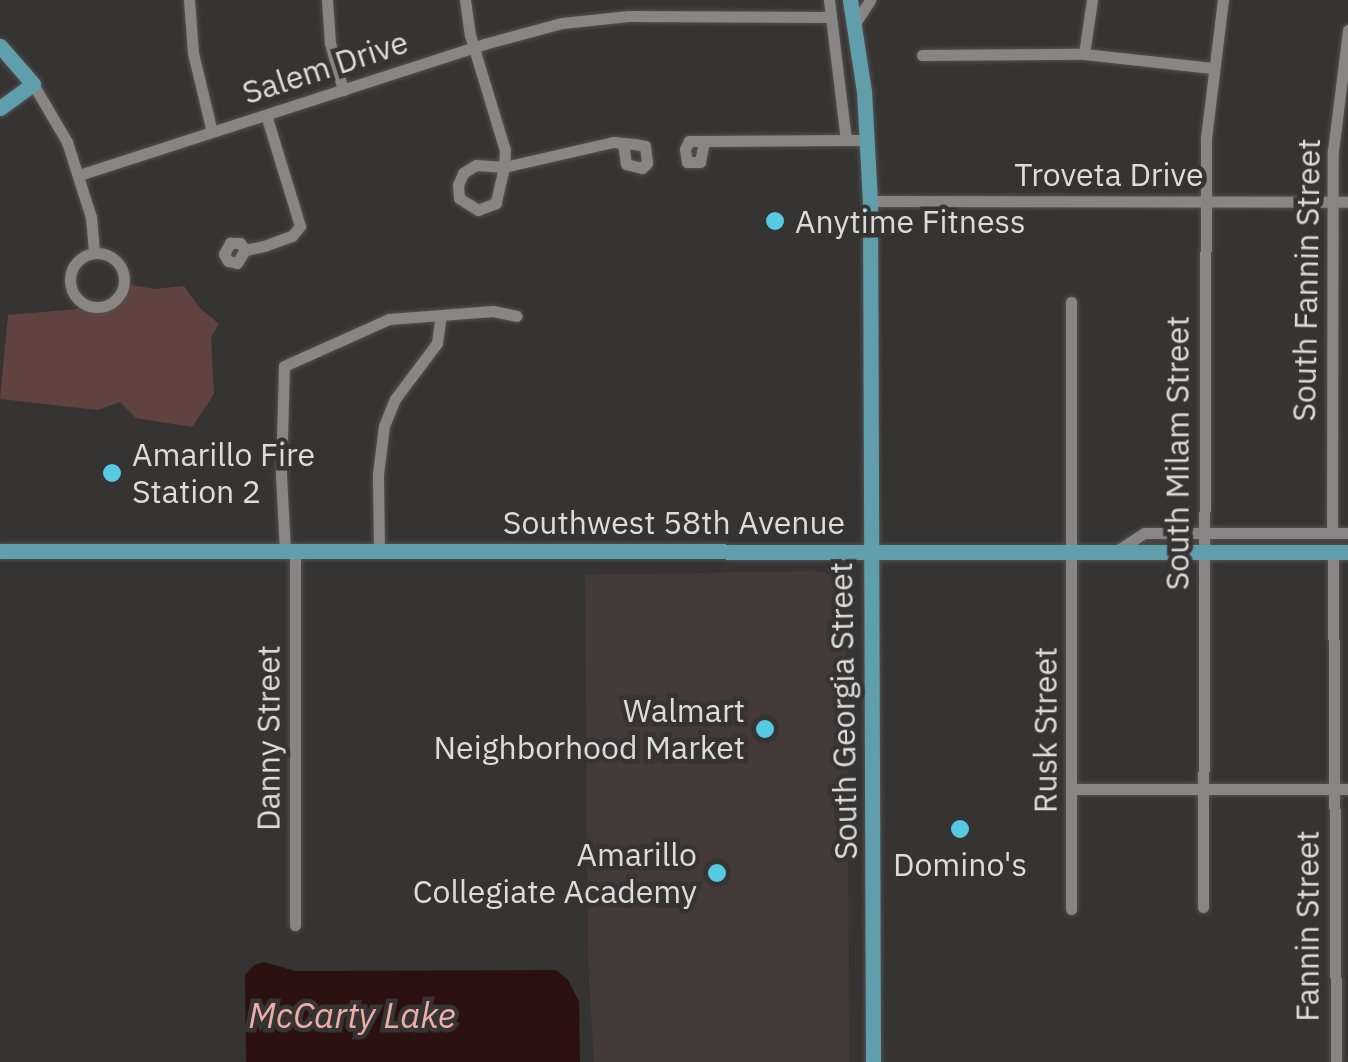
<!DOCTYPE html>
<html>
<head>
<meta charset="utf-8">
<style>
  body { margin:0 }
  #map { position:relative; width:1348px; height:1062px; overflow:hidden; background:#363333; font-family:"IBM Plex Sans",sans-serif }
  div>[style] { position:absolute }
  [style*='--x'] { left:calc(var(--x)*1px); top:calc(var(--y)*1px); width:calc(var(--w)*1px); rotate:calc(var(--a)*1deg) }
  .built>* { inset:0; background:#443a39 }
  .green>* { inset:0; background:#60433e }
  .water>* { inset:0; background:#2b110d }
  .roads { filter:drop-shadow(0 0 2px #535150) drop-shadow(0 0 2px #535150) }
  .minor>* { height:11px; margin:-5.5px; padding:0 5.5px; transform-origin:5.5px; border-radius:5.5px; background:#898585 }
  .minor>.ring { margin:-5.5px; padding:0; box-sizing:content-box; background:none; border:11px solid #898585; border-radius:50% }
  .major>* { height:15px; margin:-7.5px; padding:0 7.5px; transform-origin:7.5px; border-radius:7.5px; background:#619eac }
  .dots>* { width:28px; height:28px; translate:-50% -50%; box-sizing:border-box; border:5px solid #363333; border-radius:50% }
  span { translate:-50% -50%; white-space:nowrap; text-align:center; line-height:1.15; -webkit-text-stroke:9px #363333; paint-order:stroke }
  .street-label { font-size:32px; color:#dddbdb }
  .poi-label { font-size:32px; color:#dddbdb }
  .left { translate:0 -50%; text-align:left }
  .right { translate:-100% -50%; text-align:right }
  .water-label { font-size:35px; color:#edafa5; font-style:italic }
</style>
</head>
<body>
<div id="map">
  <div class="built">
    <div style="clip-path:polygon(813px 571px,833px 573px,841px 579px,847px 604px,849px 1062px,594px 1062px,588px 956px,585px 575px)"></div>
  </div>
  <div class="green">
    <div style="clip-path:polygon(132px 285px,155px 289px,184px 286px,199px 307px,219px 324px,211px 337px,214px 394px,192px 427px,136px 418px,120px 402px,98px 410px,0 399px,8px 315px,78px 309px,110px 312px)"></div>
  </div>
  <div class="water">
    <div style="clip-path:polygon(264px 962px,295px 971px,556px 970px,568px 980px,579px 1001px,580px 1062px,246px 1062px,245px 975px,254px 965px)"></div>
  </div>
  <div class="roads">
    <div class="minor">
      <div style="--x:189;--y:0;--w:53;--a:85.7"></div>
      <div style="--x:193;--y:53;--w:81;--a:76.5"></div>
      <div style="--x:327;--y:0;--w:43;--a:86"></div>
      <div style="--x:330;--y:43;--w:49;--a:74.5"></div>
      <div style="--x:465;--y:0;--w:35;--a:82"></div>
      <div style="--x:470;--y:35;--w:120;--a:73.1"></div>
      <div style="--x:505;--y:150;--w:17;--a:93"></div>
      <div style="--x:504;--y:167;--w:112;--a:-12.9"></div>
      <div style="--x:613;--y:142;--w:22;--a:5"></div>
      <div style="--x:635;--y:144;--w:10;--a:11"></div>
      <div style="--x:645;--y:146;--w:17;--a:83"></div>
      <div style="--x:647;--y:163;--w:7;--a:135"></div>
      <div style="--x:642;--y:168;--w:16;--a:-166"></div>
      <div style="--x:626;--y:164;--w:21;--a:-98"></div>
      <div style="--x:829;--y:0;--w:141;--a:83.1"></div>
      <div style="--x:854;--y:25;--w:30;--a:-57"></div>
      <div style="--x:1084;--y:54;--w:55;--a:-81.6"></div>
      <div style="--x:922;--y:55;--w:162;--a:-0.4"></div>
      <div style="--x:1084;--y:54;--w:129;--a:6.2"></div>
      <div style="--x:33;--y:84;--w:67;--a:59.6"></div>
      <div style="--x:67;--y:142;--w:79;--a:72.3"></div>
      <div style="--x:91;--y:217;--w:36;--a:85"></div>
      <div style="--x:704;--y:141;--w:21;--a:101"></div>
      <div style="--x:700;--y:162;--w:13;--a:180"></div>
      <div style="--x:687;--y:162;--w:13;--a:-99"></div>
      <div style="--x:685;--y:149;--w:9;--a:-63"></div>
      <div style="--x:689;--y:141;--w:15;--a:0"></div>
      <div style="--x:704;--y:141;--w:142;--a:-0.4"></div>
      <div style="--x:846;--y:140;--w:22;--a:0"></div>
      <div style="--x:476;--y:165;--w:28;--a:4"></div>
      <div style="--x:504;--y:167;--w:37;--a:103"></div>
      <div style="--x:496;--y:203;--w:19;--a:159"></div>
      <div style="--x:478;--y:210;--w:22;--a:-148"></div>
      <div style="--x:459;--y:198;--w:13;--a:-94"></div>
      <div style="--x:458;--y:185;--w:13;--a:-67"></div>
      <div style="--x:463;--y:173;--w:15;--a:-32"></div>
      <div style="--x:79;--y:175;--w:426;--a:-17.9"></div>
      <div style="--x:484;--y:44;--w:81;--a:-15.1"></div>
      <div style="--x:562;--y:23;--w:67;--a:-6"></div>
      <div style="--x:629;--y:16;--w:202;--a:0.3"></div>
      <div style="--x:870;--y:201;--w:478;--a:0.1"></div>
      <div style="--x:245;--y:250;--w:15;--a:122"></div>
      <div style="--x:237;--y:263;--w:9;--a:-167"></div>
      <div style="--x:228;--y:261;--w:8;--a:-120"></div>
      <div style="--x:224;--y:254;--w:13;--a:-61"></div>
      <div style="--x:230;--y:243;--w:10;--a:0"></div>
      <div style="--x:240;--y:243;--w:9;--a:54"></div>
      <div style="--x:245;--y:250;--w:19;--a:-12"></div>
      <div style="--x:264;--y:246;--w:30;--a:-20"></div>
      <div style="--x:292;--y:236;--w:13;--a:-51"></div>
      <div style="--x:300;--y:226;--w:116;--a:-107"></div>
      <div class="ring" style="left:70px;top:253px;width:43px;height:43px"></div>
      <div style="--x:1332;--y:533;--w:382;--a:-89.9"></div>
      <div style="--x:1333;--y:151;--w:122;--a:-82.9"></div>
      <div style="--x:379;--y:550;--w:76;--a:-90.8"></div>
      <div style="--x:378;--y:474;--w:48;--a:-82.9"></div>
      <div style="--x:384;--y:426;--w:29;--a:-68"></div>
      <div style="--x:395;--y:399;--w:70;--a:-53.1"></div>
      <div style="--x:437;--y:343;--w:28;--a:-82"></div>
      <div style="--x:285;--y:551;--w:77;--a:-93"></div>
      <div style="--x:281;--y:474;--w:108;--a:-88.4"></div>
      <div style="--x:284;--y:366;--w:115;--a:-24.1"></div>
      <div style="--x:389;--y:319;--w:104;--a:-4.4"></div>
      <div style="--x:493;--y:311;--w:24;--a:12"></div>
      <div style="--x:295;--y:551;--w:374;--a:90"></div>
      <div style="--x:1115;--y:552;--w:35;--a:-33"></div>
      <div style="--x:1144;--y:533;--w:204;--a:0"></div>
      <div style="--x:1333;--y:552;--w:510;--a:89.66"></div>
      <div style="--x:1073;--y:789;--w:275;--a:0"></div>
      <div style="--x:1203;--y:907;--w:769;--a:-89.78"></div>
      <div style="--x:1206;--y:138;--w:139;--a:-83"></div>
      <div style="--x:1071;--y:909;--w:607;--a:-90"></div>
    </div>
    <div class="major">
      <div style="--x:850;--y:0;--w:92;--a:81.3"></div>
      <div style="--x:864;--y:91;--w:110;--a:86.9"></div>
      <div style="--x:870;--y:201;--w:861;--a:89.8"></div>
      <div style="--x:0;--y:46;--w:50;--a:49"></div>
      <div style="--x:33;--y:84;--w:41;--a:144"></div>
      <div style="--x:0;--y:551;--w:1348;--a:0.04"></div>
    </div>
  </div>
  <div class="dots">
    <div style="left:775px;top:221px;background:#57c9e3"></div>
    <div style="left:112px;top:473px;background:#57c9e3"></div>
    <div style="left:765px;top:729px;background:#57c9e3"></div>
    <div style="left:960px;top:829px;background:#57c9e3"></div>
    <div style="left:717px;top:873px;background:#57c9e3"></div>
  </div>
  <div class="street-label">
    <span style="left:325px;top:67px;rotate:-18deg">Salem Drive</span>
    <span style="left:1109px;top:174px">Troveta Drive</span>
    <span style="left:1306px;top:280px;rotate:-89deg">South Fannin Street</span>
    <span style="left:1177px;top:453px;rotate:-90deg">South Milam Street</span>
    <span style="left:674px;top:522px">Southwest 58th Avenue</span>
    <span style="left:843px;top:711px;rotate:-91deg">South Georgia Street</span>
    <span style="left:1045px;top:730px;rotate:-90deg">Rusk Street</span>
    <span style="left:268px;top:738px;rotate:-90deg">Danny Street</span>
    <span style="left:1307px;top:926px;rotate:-90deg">Fannin Street</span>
  </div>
  <div class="poi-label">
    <span class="left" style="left:795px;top:221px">Anytime Fitness</span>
    <span class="left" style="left:132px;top:473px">Amarillo Fire<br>Station 2</span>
    <span class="right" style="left:745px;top:729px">Walmart<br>Neighborhood Market</span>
    <span class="right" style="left:697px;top:873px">Amarillo<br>Collegiate Academy</span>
    <span style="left:960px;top:864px">Domino's</span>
  </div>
  <div class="water-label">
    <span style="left:352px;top:1015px">McCarty Lake</span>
  </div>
</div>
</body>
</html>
